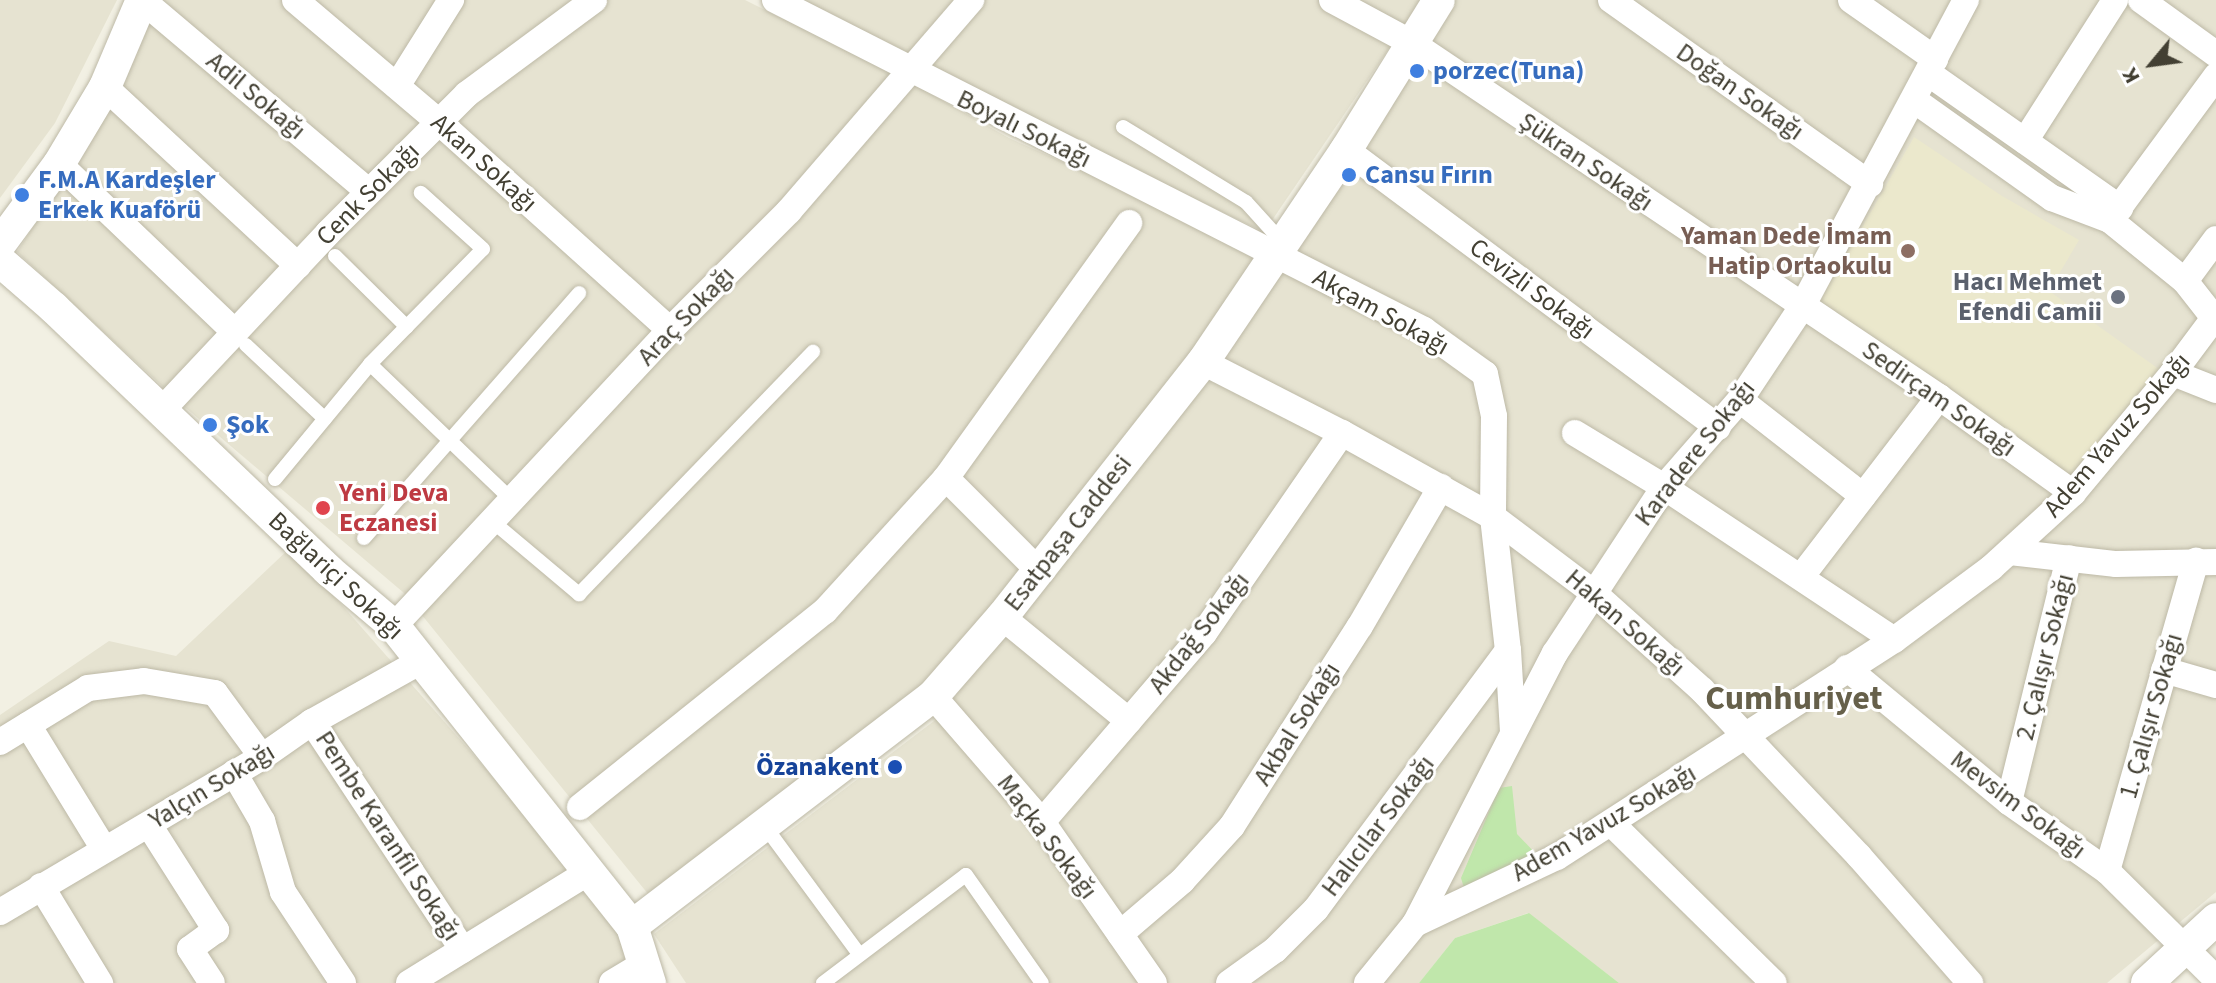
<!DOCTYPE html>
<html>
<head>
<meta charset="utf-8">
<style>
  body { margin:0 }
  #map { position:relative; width:2216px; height:983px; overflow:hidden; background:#f2f0e3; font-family:"Source Sans 3",sans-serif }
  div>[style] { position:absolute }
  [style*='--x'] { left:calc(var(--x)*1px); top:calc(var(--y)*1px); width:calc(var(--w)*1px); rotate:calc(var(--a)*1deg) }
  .residential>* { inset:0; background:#e6e3d1 }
  .education>* { inset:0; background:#ebe8cc }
  .green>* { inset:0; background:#c0e7ab }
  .roads { filter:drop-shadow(0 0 2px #bdb9a6) drop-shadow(0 0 2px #bdb9a6) }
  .service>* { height:14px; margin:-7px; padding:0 7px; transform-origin:7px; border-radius:7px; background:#fff }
  .minor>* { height:26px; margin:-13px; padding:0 13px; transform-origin:13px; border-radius:13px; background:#fff }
  .tertiary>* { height:32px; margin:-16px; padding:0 16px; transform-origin:16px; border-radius:16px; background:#fff }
  .dots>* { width:22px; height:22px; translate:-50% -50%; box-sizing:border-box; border:4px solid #fff; border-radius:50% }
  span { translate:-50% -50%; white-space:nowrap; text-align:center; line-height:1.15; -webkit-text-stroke:6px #fff; paint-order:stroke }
  .shop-label { font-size:26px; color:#366cbe; font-weight:700 }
  .left { translate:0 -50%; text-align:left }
  .street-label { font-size:26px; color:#434033 }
  .education-label { font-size:26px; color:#785e54; font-weight:700 }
  .right { translate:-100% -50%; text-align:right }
  .worship-label { font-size:26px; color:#5b616d; font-weight:700 }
  .health-label { font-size:26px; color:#be3a42; font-weight:700 }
  .transit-label { font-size:26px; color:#164399; font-weight:700 }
  .district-label { font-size:34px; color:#66604a; font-weight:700 }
  .north { position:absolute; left:2112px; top:24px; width:80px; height:80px; -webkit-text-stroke:6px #fff; paint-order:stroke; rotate:241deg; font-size:22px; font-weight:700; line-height:32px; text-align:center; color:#434033 }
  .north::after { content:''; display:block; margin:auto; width:28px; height:36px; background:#434033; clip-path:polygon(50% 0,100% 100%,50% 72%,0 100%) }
</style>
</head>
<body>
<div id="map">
  <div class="residential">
    <div style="clip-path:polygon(0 0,117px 0,55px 123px,0 198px)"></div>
    <div style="clip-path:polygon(159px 0,745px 0,904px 79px,1009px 138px,1132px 193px,1258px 256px,1193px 357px,931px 695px,657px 905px,404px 593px,186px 408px,17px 252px,114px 101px)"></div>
    <div style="clip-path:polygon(780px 0,1422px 0,1264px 232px)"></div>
    <div style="clip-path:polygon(1454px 0,2216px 0,2216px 892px,2107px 983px,1619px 983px,1528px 913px,1455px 938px,1419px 983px,686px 983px,654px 934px,938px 718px,1015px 619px)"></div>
    <div style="clip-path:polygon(291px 547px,621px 923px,640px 983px,0 983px,0 715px,109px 641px,176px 656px)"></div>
  </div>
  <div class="education">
    <div style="clip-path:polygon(1914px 137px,2002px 196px,2079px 240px,2049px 291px,2163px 372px,2070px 479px,1816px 307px)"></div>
  </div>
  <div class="green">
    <div style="clip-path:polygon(1512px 786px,1517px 834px,1537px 855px,1465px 891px,1461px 878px,1499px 788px)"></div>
    <div style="clip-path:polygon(1529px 913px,1619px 983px,1419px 983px,1455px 938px)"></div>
  </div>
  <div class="roads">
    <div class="service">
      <div style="--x:1123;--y:127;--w:144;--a:31.4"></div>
      <div style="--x:1246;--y:202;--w:55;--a:47.9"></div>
      <div style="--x:335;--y:256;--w:101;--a:44.6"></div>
      <div style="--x:246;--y:345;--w:108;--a:43.1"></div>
      <div style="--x:370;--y:364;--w:161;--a:-45.5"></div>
      <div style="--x:483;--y:249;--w:84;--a:-137.9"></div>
      <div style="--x:275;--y:479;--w:149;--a:-50.4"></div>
      <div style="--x:370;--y:364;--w:197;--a:43.8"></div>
      <div style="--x:492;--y:521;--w:114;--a:40"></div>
      <div style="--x:579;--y:594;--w:337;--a:-46"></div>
      <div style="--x:364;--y:538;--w:326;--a:-48.7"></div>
      <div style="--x:764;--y:825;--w:160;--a:53.6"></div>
      <div style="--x:823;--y:983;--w:179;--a:-37.1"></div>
      <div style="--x:966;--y:875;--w:132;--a:54.9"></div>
    </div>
    <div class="minor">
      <div style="--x:142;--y:0;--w:297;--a:40.2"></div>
      <div style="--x:295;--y:0;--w:189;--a:40.3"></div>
      <div style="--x:439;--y:122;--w:311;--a:42"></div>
      <div style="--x:775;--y:0;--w:728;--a:26.95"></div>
      <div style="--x:1424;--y:330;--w:75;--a:35.8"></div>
      <div style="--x:1485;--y:374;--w:43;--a:77.9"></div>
      <div style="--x:1494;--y:416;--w:101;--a:90.6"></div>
      <div style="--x:1493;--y:517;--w:134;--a:83.6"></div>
      <div style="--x:1508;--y:650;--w:81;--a:86.5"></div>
      <div style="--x:1332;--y:0;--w:91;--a:28.3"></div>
      <div style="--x:1412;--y:43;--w:635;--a:33.89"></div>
      <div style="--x:1939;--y:397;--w:165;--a:35.6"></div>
      <div style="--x:1611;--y:0;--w:318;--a:35.4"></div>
      <div style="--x:1851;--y:0;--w:103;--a:35.1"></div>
      <div style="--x:2141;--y:0;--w:92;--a:35.8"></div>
      <div style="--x:1928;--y:73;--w:235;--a:35.1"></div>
      <div style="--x:397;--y:86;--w:102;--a:-57.9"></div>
      <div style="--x:105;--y:87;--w:263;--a:42.8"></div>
      <div style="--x:2025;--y:141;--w:167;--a:-57.4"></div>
      <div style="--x:1346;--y:150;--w:464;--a:36.7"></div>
      <div style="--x:59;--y:164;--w:243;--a:43.7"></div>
      <div style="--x:2110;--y:220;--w:179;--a:-53.6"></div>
      <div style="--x:2185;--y:281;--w:52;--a:-53.6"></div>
      <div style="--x:1203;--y:362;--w:156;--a:27.1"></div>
      <div style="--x:1342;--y:433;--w:173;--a:29.1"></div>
      <div style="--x:1493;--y:517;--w:126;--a:37"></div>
      <div style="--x:1594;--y:593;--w:145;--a:41.9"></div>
      <div style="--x:1702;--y:690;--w:228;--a:46.6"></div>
      <div style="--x:1859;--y:856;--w:169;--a:48.8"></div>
      <div style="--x:2173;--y:373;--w:46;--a:21.6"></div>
      <div style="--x:1740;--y:400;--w:156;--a:38"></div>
      <div style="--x:161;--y:411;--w:244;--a:-46.8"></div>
      <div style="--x:328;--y:233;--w:197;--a:-45"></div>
      <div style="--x:467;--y:94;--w:158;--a:-36.5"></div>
      <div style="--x:1575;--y:433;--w:104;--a:31.2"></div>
      <div style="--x:1664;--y:487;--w:276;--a:33.6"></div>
      <div style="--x:946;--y:478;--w:130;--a:45"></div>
      <div style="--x:2010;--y:552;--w:107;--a:6.5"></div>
      <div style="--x:2116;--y:564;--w:100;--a:-1.1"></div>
      <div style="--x:1801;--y:577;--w:227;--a:-52.5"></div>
      <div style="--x:1002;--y:617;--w:164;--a:39.3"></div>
      <div style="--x:394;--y:626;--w:405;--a:-47"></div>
      <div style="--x:670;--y:330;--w:168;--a:-45"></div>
      <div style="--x:789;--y:211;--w:279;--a:-49.2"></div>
      <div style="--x:1847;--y:668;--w:210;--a:39.6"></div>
      <div style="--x:2009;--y:802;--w:120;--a:35.1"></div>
      <div style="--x:2107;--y:871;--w:153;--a:44.7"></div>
      <div style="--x:2164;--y:670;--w:54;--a:16.1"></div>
      <div style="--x:933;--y:696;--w:167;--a:49.1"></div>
      <div style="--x:1042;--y:822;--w:196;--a:55.2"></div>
      <div style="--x:312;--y:722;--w:273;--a:56.5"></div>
      <div style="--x:28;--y:725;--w:145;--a:58.5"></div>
      <div style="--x:0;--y:742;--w:103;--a:-31.5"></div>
      <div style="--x:88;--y:688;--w:56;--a:-7.1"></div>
      <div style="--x:144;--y:681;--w:72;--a:9.6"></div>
      <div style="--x:215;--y:693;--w:79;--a:53.7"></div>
      <div style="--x:234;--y:773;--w:56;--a:59.7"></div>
      <div style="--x:262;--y:821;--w:74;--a:73.5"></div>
      <div style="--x:283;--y:892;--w:109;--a:56.6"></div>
      <div style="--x:2009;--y:802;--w:251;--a:-76.2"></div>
      <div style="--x:580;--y:807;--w:314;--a:-38.7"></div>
      <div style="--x:825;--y:611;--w:180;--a:-47.7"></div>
      <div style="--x:946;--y:478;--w:314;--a:-54.3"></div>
      <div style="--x:1042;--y:822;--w:249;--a:-49.4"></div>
      <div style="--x:1204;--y:633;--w:243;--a:-55.4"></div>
      <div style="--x:1611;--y:823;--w:228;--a:44.5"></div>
      <div style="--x:149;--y:825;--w:125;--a:57.5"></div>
      <div style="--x:216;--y:930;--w:32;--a:144"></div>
      <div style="--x:190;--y:949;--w:40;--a:57.1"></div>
      <div style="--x:2107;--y:871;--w:323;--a:-74"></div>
      <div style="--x:41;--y:886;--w:114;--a:58.7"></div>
      <div style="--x:0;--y:912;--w:304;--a:-30.6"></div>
      <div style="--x:262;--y:757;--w:61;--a:-35"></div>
      <div style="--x:312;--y:722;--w:127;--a:-29.2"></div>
      <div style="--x:1415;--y:924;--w:157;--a:-25.3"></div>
      <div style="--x:1557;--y:857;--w:401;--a:-32.8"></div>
      <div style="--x:1894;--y:640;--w:121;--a:-36.6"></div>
      <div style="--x:1991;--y:568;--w:111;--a:-42.4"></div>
      <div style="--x:2073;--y:493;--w:156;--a:-50.2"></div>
      <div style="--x:2173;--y:373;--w:69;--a:-53.3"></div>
      <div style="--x:2214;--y:318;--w:47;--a:-128.1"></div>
      <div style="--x:2185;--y:281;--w:97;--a:-140.9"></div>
      <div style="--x:2110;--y:220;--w:62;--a:-159.2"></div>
      <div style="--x:2052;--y:198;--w:169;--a:-144.6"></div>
      <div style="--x:1120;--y:934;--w:82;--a:-40.5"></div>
      <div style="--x:1182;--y:881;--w:74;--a:-47.7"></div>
      <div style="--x:1232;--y:826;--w:237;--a:-57.4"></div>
      <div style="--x:1360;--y:626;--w:161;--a:-59.8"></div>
      <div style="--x:409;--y:983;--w:211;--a:-31.7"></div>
      <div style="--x:612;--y:983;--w:37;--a:-31"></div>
      <div style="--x:1229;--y:983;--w:57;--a:-35.7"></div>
      <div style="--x:1275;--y:950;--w:58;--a:-45"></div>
      <div style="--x:1316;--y:909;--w:322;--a:-53.4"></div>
      <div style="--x:1367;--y:983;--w:76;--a:-50.9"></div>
      <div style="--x:1415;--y:924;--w:305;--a:-62.7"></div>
      <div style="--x:1555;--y:653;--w:199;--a:-56.7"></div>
      <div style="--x:1664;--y:487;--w:116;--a:-48.9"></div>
      <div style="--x:1740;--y:400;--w:114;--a:-56.4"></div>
      <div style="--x:1803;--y:305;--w:346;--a:-61.9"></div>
    </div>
    <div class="tertiary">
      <div style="--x:0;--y:244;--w:99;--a:-53.6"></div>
      <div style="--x:59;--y:164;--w:90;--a:-59.1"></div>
      <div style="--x:105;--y:87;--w:95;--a:-67"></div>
      <div style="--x:0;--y:261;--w:72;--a:41"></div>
      <div style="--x:54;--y:308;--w:379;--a:43.7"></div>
      <div style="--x:328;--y:570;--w:87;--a:40.3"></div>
      <div style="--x:394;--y:626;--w:383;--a:51.6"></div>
      <div style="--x:632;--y:926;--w:60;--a:72.5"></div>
      <div style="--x:632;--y:926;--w:379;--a:-37.4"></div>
      <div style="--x:933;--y:696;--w:105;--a:-48.9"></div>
      <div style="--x:1002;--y:617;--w:325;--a:-51.8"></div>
      <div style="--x:1203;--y:362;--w:256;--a:-56"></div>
      <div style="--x:1346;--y:150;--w:176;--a:-58.2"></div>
      <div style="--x:2147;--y:983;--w:94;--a:-42.8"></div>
    </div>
  </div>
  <div class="dots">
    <div style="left:1417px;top:71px;background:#3f7fe0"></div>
    <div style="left:1349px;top:175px;background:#3f7fe0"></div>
    <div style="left:22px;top:195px;background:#3f7fe0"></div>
    <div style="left:1908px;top:251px;background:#8d6e63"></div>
    <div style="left:2118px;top:297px;background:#6b7280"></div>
    <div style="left:210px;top:425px;background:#3f7fe0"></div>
    <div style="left:323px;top:508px;background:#e0444e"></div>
    <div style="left:895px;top:767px;background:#1a4fb4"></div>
  </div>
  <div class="shop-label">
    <span class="left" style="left:1433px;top:71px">porzec(Tuna)</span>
    <span class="left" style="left:1365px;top:175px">Cansu Fırın</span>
    <span class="left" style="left:38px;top:195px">F.M.A Kardeşler<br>Erkek Kuaförü</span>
    <span class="left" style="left:226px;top:425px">Şok</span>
  </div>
  <div class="street-label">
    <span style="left:1740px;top:92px;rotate:35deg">Doğan Sokağı</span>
    <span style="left:256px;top:96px;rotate:40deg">Adil Sokağı</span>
    <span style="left:1024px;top:129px;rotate:26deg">Boyalı Sokağı</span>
    <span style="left:1586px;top:162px;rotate:34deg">Şükran Sokağı</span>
    <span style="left:484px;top:163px;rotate:42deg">Akan Sokağı</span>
    <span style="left:368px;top:194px;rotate:-45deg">Cenk Sokağı</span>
    <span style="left:1532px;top:289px;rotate:37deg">Cevizli Sokağı</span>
    <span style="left:1381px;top:312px;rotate:29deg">Akçam Sokağı</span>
    <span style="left:686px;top:316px;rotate:-46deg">Araç Sokağı</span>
    <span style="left:1939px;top:399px;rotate:35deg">Sedirçam Sokağı</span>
    <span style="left:2117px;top:435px;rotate:-49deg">Adem Yavuz Sokağı</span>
    <span style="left:1695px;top:453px;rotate:-52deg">Karadere Sokağı</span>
    <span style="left:1068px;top:533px;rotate:-52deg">Esatpaşa Caddesi</span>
    <span style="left:336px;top:576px;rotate:43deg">Bağlariçi Sokağı</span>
    <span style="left:1625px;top:623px;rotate:41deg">Hakan Sokağı</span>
    <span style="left:1199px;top:633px;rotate:-52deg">Akdağ Sokağı</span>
    <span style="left:2045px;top:657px;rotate:-76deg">2. Çalışır Sokağı</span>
    <span style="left:2151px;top:716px;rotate:-74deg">1. Çalışır Sokağı</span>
    <span style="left:1297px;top:724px;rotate:-58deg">Akbal Sokağı</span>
    <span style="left:212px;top:786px;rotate:-31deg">Yalçın Sokağı</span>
    <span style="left:2018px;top:805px;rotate:37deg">Mevsim Sokağı</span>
    <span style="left:1604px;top:823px;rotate:-30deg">Adem Yavuz Sokağı</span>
    <span style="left:1378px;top:826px;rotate:-53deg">Halıcılar Sokağı</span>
    <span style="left:388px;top:836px;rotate:57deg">Pembe Karanfil Sokağı</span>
    <span style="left:1047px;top:837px;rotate:53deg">Maçka Sokağı</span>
  </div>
  <div class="education-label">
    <span class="right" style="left:1892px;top:251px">Yaman Dede İmam<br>Hatip Ortaokulu</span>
  </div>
  <div class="worship-label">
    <span class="right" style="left:2102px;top:297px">Hacı Mehmet<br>Efendi Camii</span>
  </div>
  <div class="health-label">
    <span class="left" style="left:339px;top:508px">Yeni Deva<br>Eczanesi</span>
  </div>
  <div class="transit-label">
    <span class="right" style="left:879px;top:767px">Özanakent</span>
  </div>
  <div class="district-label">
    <span style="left:1794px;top:699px">Cumhuriyet</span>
  </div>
  <div class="north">K</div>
</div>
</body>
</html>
